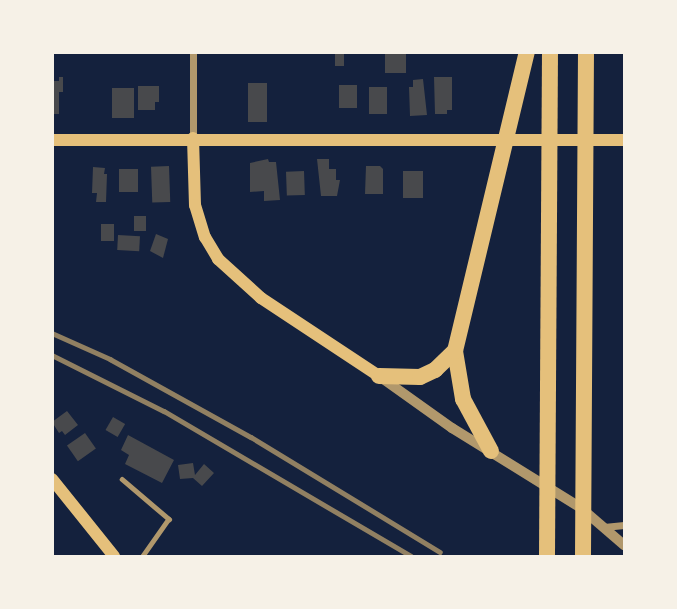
<!DOCTYPE html>
<html>
<head>
<meta charset="utf-8">
<style>
  body { margin:0 }
  #map { position:relative; width:677px; height:609px; overflow:hidden; background:#14213d; font-family:"Source Sans 3",sans-serif }
  div>[style] { position:absolute }
  [style*='--x'] { left:calc(var(--x)*1px); top:calc(var(--y)*1px); width:calc(var(--w)*1px); rotate:calc(var(--a)*1deg) }
  .building>* { inset:0; background:#48494c; transform-origin:0 0 }
  .service>* { height:4.5px; margin:-2.25px; padding:0 2.25px; transform-origin:2.25px; border-radius:2.25px; background:#b1986c }
  .minor>* { height:7px; margin:-3.5px; padding:0 3.5px; transform-origin:3.5px; border-radius:3.5px; background:#b1986c }
  .tertiary>* { height:10px; margin:-5px; padding:0 5px; transform-origin:5px; border-radius:5px; background:#b1986c }
  .secondary>* { height:12px; margin:-6px; padding:0 6px; transform-origin:6px; border-radius:6px; background:#e5c07b }
  .motorway>* { height:16px; margin:-8px; padding:0 8px; transform-origin:8px; border-radius:8px; background:#e5c07b }
  .rail>* { height:4.5px; margin:-2.25px; padding:0 2.25px; transform-origin:2.25px; border-radius:2.25px; background:#918062 }
  span { translate:-50% -50%; white-space:nowrap; text-align:center; line-height:1.15; -webkit-text-stroke:7px #f6f1e7; paint-order:stroke }
  .frame { position:absolute; inset:0; border:54px solid #f6f1e7; pointer-events:none }
</style>
</head>
<body>
<div id="map">
  <div class="building">
    <div style="left:385px;top:52px;width:21px;height:21px"></div>
    <div style="left:335px;top:53px;width:9px;height:13px"></div>
    <div style="clip-path:polygon(59px 77px,63px 77px,63px 92px,59px 92px,59px 114px,52px 114px,52px 81px,59px 81px)"></div>
    <div style="clip-path:polygon(434px 77px,452px 77px,452px 110px,447px 110px,447px 114px,435px 114px)"></div>
    <div style="clip-path:polygon(423px 79px,427px 115px,410px 116px,409px 87px,413px 87px,413px 80px)"></div>
    <div style="left:267px;top:83px;width:39px;height:19px;rotate:90deg"></div>
    <div style="left:339px;top:85px;width:18px;height:23px"></div>
    <div style="clip-path:polygon(138px 86px,159px 86px,159px 102px,155px 102px,155px 110px,138px 110px)"></div>
    <div style="left:369px;top:87px;width:18px;height:27px"></div>
    <div style="left:134px;top:88px;width:30px;height:22px;rotate:90deg"></div>
    <div style="clip-path:polygon(268px 159px,269px 162px,276px 162px,280px 200px,264px 201px,264px 191px,250px 192px,250px 163px)"></div>
    <div style="clip-path:polygon(317px 159px,329px 159px,329px 169px,336px 169px,336px 180px,340px 180px,337px 196px,321px 196px)"></div>
    <div style="left:169px;top:166px;width:36px;height:18px;rotate:88deg"></div>
    <div style="clip-path:polygon(366px 166px,380px 166px,383px 169px,383px 194px,365px 194px)"></div>
    <div style="clip-path:polygon(93px 167px,105px 168px,104px 174px,107px 174px,106px 202px,96px 202px,97px 193px,92px 193px)"></div>
    <div style="left:119px;top:169px;width:19px;height:23px"></div>
    <div style="left:304px;top:171px;width:24px;height:18px;rotate:88deg"></div>
    <div style="left:403px;top:171px;width:20px;height:27px"></div>
    <div style="left:134px;top:216px;width:12px;height:15px"></div>
    <div style="left:101px;top:224px;width:13px;height:17px"></div>
    <div style="clip-path:polygon(156px 234px,168px 239px,163px 258px,150px 251px)"></div>
    <div style="left:118px;top:235px;width:22px;height:15px;rotate:3deg"></div>
    <div style="clip-path:polygon(67px 411px,78px 425px,65px 435px,62px 431px,59px 433px,52px 422px)"></div>
    <div style="left:113px;top:417px;width:14px;height:15px;rotate:30deg"></div>
    <div style="left:85px;top:433px;width:19px;height:22px;rotate:55deg"></div>
    <div style="clip-path:polygon(128px 435px,174px 460px,162px 483px,125px 464px,129px 455px,121px 450px)"></div>
    <div style="clip-path:polygon(193px 463px,195px 475px,204px 464px,214px 473px,202px 486px,193px 478px,180px 479px,178px 465px)"></div>
  </div>
  <div class="service">
    <div style="--x:122;--y:479;--w:62;--a:40.4"></div>
    <div style="--x:169;--y:519;--w:45;--a:125.1"></div>
  </div>
  <div class="minor">
    <div style="--x:193;--y:138;--w:86;--a:-90"></div>
    <div style="--x:604;--y:527;--w:20;--a:-6"></div>
  </div>
  <div class="tertiary">
    <div style="--x:379;--y:376;--w:90;--a:35.5"></div>
    <div style="--x:452;--y:428;--w:152;--a:31.8"></div>
    <div style="--x:581;--y:508;--w:57;--a:40.7"></div>
  </div>
  <div class="secondary">
    <div style="--x:193;--y:138;--w:67;--a:88.3"></div>
    <div style="--x:195;--y:205;--w:34;--a:73"></div>
    <div style="--x:205;--y:237;--w:26;--a:59"></div>
    <div style="--x:218;--y:259;--w:58;--a:42.2"></div>
    <div style="--x:261;--y:298;--w:141;--a:33.5"></div>
    <div style="--x:52;--y:140;--w:572;--a:0"></div>
    <div style="--x:52;--y:479;--w:99;--a:51.2"></div>
  </div>
  <div class="motorway">
    <div style="--x:455;--y:351;--w:49;--a:80.5"></div>
    <div style="--x:463;--y:399;--w:59;--a:61.7"></div>
    <div style="--x:379;--y:376;--w:41;--a:1.4"></div>
    <div style="--x:420;--y:377;--w:17;--a:-25"></div>
    <div style="--x:435;--y:370;--w:28;--a:-44"></div>
    <div style="--x:455;--y:351;--w:308;--a:-76.5"></div>
    <div style="--x:547;--y:556;--w:504;--a:-89.66"></div>
    <div style="--x:583;--y:556;--w:504;--a:-89.66"></div>
  </div>
  <div class="rail">
    <div style="--x:52;--y:333;--w:64;--a:24.1"></div>
    <div style="--x:110;--y:359;--w:161;--a:29"></div>
    <div style="--x:251;--y:437;--w:221;--a:31.3"></div>
    <div style="--x:52;--y:355;--w:125;--a:26.6"></div>
    <div style="--x:164;--y:411;--w:286;--a:30.4"></div>
  </div>
  <div class="frame"></div>
</div>
</body>
</html>
